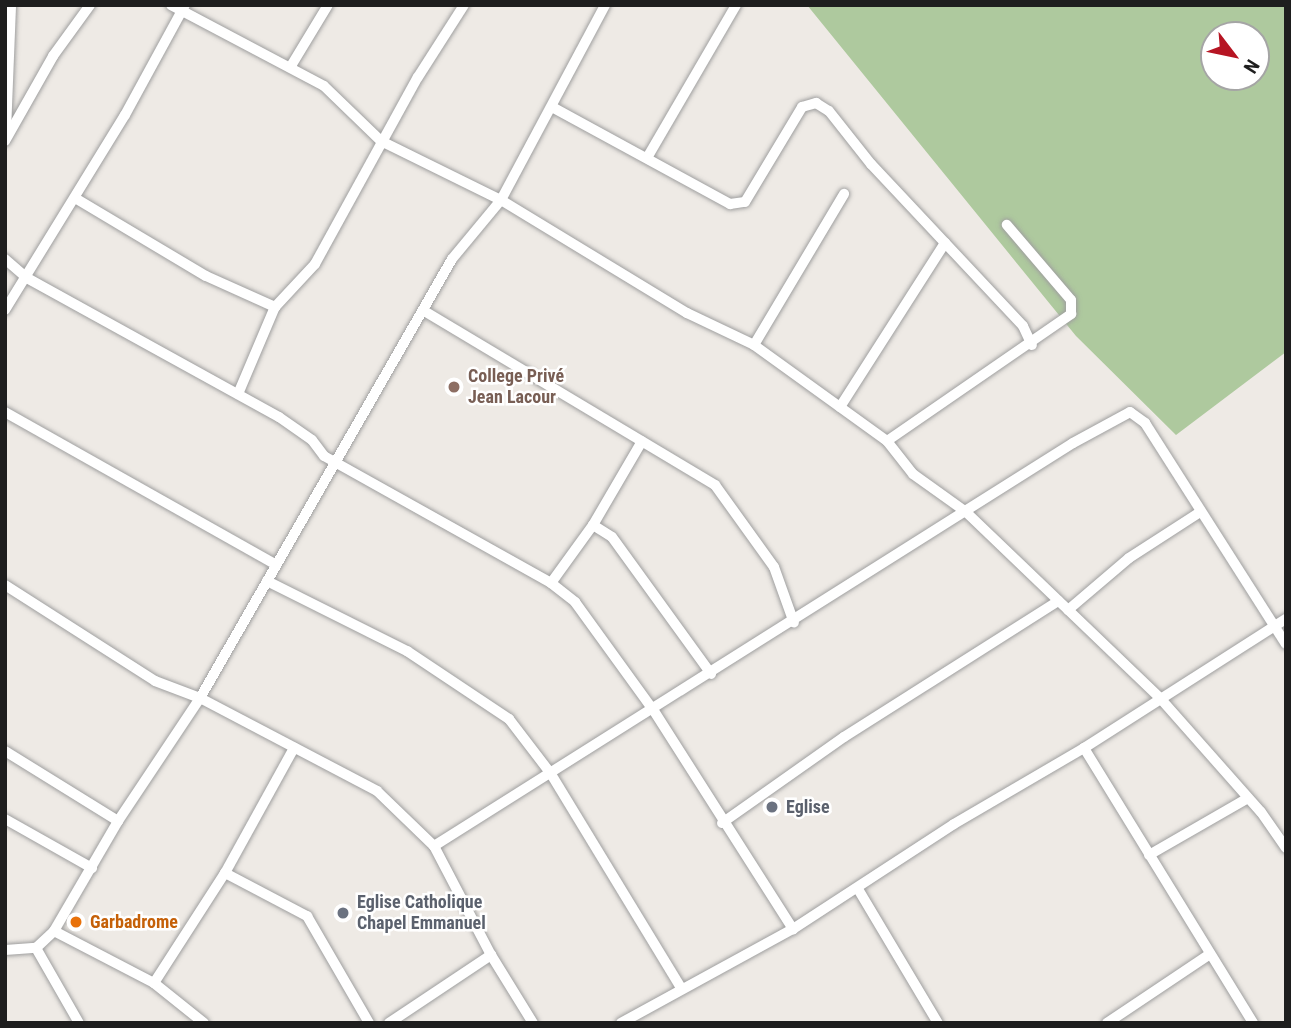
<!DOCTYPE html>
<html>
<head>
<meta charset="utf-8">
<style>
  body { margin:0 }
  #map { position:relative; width:1291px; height:1028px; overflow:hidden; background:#eeeae5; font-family:"Roboto Condensed",sans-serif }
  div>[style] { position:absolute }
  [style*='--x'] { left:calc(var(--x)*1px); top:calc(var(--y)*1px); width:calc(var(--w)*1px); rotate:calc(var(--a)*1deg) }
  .forest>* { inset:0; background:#aec99e }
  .roads { filter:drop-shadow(0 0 2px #9f9f9f) drop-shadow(0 0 2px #9f9f9f) }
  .minor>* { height:10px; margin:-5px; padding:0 5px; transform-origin:5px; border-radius:5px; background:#fff }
  .dots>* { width:19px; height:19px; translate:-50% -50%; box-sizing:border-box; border:4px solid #fff; border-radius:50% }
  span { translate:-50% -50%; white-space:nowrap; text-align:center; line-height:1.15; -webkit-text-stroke:5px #fff; paint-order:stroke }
  .education-label { font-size:18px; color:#785e54; font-weight:700 }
  .left { translate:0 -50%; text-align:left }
  .worship-label { font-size:18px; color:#5b616d; font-weight:700 }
  .food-label { font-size:18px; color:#c56008; font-weight:700 }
  .frame { position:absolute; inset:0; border:7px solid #1e1e1e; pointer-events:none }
  .north { position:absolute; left:1200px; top:21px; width:70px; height:70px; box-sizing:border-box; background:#fff; border:2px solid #a5a5a5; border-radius:50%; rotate:122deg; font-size:19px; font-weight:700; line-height:28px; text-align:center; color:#1e1e1e }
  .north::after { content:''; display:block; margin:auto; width:24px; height:32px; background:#b61523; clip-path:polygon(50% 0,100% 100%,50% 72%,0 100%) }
</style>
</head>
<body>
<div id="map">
  <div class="forest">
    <div style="clip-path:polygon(evenodd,807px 5px,1286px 5px,1286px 352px,1176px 435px,1076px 336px,807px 5px,1214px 35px,1256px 35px,1256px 77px,1214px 77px,1214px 35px)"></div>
  </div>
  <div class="roads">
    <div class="minor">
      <div style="--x:171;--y:5;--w:173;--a:27.9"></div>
      <div style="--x:324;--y:86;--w:79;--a:44"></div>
      <div style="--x:381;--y:141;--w:134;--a:26.2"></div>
      <div style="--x:501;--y:200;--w:218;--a:31.3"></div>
      <div style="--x:687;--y:313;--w:74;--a:25.5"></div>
      <div style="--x:754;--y:345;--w:164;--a:35.8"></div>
      <div style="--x:887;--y:441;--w:42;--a:51.8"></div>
      <div style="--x:913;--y:474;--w:65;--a:35.6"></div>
      <div style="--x:966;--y:512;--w:269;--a:43.8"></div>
      <div style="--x:1160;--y:698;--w:152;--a:48.5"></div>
      <div style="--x:1261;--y:812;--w:44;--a:55.2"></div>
      <div style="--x:291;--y:66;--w:71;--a:-58.8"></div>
      <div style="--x:552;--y:107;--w:203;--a:28.6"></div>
      <div style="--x:730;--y:204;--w:15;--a:-8"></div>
      <div style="--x:745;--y:202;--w:111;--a:-59"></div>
      <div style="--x:802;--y:107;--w:15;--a:-16"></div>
      <div style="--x:816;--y:103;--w:15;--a:32"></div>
      <div style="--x:829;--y:111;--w:68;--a:51.6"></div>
      <div style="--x:871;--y:164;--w:222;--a:46.8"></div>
      <div style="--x:1023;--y:326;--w:21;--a:65"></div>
      <div style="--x:6;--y:131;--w:126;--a:-87.7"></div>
      <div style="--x:5;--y:141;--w:98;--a:-60.5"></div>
      <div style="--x:53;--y:56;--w:63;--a:-54"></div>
      <div style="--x:647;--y:158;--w:177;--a:-59.8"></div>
      <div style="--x:75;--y:198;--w:152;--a:30.8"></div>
      <div style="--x:206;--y:276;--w:76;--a:24.2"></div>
      <div style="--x:5;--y:259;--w:29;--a:41"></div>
      <div style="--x:27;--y:278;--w:288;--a:28.9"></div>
      <div style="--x:279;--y:417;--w:40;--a:34.9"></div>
      <div style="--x:312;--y:440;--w:20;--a:53"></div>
      <div style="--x:324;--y:456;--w:260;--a:29.2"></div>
      <div style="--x:551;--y:583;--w:31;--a:38"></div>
      <div style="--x:575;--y:602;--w:135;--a:54.1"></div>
      <div style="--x:654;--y:711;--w:259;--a:57.5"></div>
      <div style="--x:5;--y:310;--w:229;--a:-58.4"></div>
      <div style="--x:125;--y:115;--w:125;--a:-61.4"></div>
      <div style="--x:426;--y:312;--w:337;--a:30.9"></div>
      <div style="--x:715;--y:485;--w:101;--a:54.3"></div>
      <div style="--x:774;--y:567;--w:59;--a:70.3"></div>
      <div style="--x:754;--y:345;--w:176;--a:-59.2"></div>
      <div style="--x:238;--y:394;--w:95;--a:-67"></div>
      <div style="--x:275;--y:307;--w:59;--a:-47.1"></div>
      <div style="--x:315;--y:264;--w:213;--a:-61.2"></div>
      <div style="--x:418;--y:77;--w:85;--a:-57.4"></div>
      <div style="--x:840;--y:407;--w:195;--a:-57.4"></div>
      <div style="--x:5;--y:412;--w:311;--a:29.4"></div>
      <div style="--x:887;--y:441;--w:224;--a:-34.6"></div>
      <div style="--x:1071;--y:314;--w:14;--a:-90"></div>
      <div style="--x:1071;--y:300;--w:99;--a:-130.5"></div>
      <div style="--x:593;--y:525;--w:22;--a:32"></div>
      <div style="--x:612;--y:537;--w:169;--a:54.1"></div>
      <div style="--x:267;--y:581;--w:157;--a:26.6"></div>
      <div style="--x:407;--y:651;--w:123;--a:33.7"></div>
      <div style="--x:509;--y:719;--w:69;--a:52.6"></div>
      <div style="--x:551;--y:774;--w:250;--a:58.7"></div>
      <div style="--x:551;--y:583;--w:72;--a:-54.1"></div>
      <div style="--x:593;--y:525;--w:97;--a:-59.7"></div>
      <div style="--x:5;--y:585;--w:178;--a:32.6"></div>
      <div style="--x:155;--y:681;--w:48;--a:20.7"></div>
      <div style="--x:200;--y:698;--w:200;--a:27.7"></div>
      <div style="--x:377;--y:791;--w:79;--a:44"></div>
      <div style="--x:434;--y:846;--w:123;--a:62.4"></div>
      <div style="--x:491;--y:955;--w:80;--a:58.3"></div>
      <div style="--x:1068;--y:610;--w:80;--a:-40.4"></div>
      <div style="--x:1129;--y:558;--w:85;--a:-32.9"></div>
      <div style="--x:1084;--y:748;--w:323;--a:58.4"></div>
      <div style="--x:5;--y:751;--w:133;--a:31.8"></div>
      <div style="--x:5;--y:819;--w:100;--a:29.4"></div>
      <div style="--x:722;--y:823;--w:149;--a:-35.2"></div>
      <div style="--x:844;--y:737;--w:254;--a:-32.4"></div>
      <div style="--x:434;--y:846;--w:755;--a:-32.24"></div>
      <div style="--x:1073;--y:443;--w:65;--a:-28.5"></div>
      <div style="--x:1130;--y:412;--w:19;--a:36"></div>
      <div style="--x:1145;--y:423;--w:262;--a:57.5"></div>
      <div style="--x:1149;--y:855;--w:114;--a:-29.9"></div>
      <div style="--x:225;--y:873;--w:93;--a:27.7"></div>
      <div style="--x:307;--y:916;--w:124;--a:59.9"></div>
      <div style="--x:858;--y:889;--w:156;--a:59.2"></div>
      <div style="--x:54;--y:931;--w:113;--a:27.5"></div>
      <div style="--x:154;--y:983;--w:64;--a:38.7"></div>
      <div style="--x:36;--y:948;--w:86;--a:60.2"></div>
      <div style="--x:5;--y:950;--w:31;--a:-4"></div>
      <div style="--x:36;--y:948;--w:25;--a:-43"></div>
      <div style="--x:54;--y:931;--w:127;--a:-59.8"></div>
      <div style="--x:118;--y:821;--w:148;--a:-56.3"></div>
      <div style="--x:200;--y:698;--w:506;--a:-60.14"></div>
      <div style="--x:452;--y:259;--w:77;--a:-50.3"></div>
      <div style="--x:501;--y:200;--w:221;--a:-61.9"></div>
      <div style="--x:154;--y:983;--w:131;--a:-57.2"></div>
      <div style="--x:225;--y:873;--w:143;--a:-61.1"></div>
      <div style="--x:389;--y:1023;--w:123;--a:-33.7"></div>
      <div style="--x:621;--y:1023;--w:196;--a:-28.7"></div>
      <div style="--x:793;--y:929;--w:192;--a:-33.1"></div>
      <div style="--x:954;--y:824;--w:151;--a:-30.3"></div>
      <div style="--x:1084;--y:748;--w:240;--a:-32.6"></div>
      <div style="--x:1107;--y:1023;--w:124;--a:-33.8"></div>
    </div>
  </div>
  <div class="dots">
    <div style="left:454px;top:387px;background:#8d6e63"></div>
    <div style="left:772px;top:807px;background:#6b7280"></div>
    <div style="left:343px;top:913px;background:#6b7280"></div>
    <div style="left:76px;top:922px;background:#e8710a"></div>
  </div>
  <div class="education-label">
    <span class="left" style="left:468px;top:387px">College Privé<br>Jean Lacour</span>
  </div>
  <div class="worship-label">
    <span class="left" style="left:786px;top:807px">Eglise</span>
    <span class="left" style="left:357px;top:913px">Eglise Catholique<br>Chapel Emmanuel</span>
  </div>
  <div class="food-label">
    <span class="left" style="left:90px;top:922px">Garbadrome</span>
  </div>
  <div class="frame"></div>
  <div class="north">N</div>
</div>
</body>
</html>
